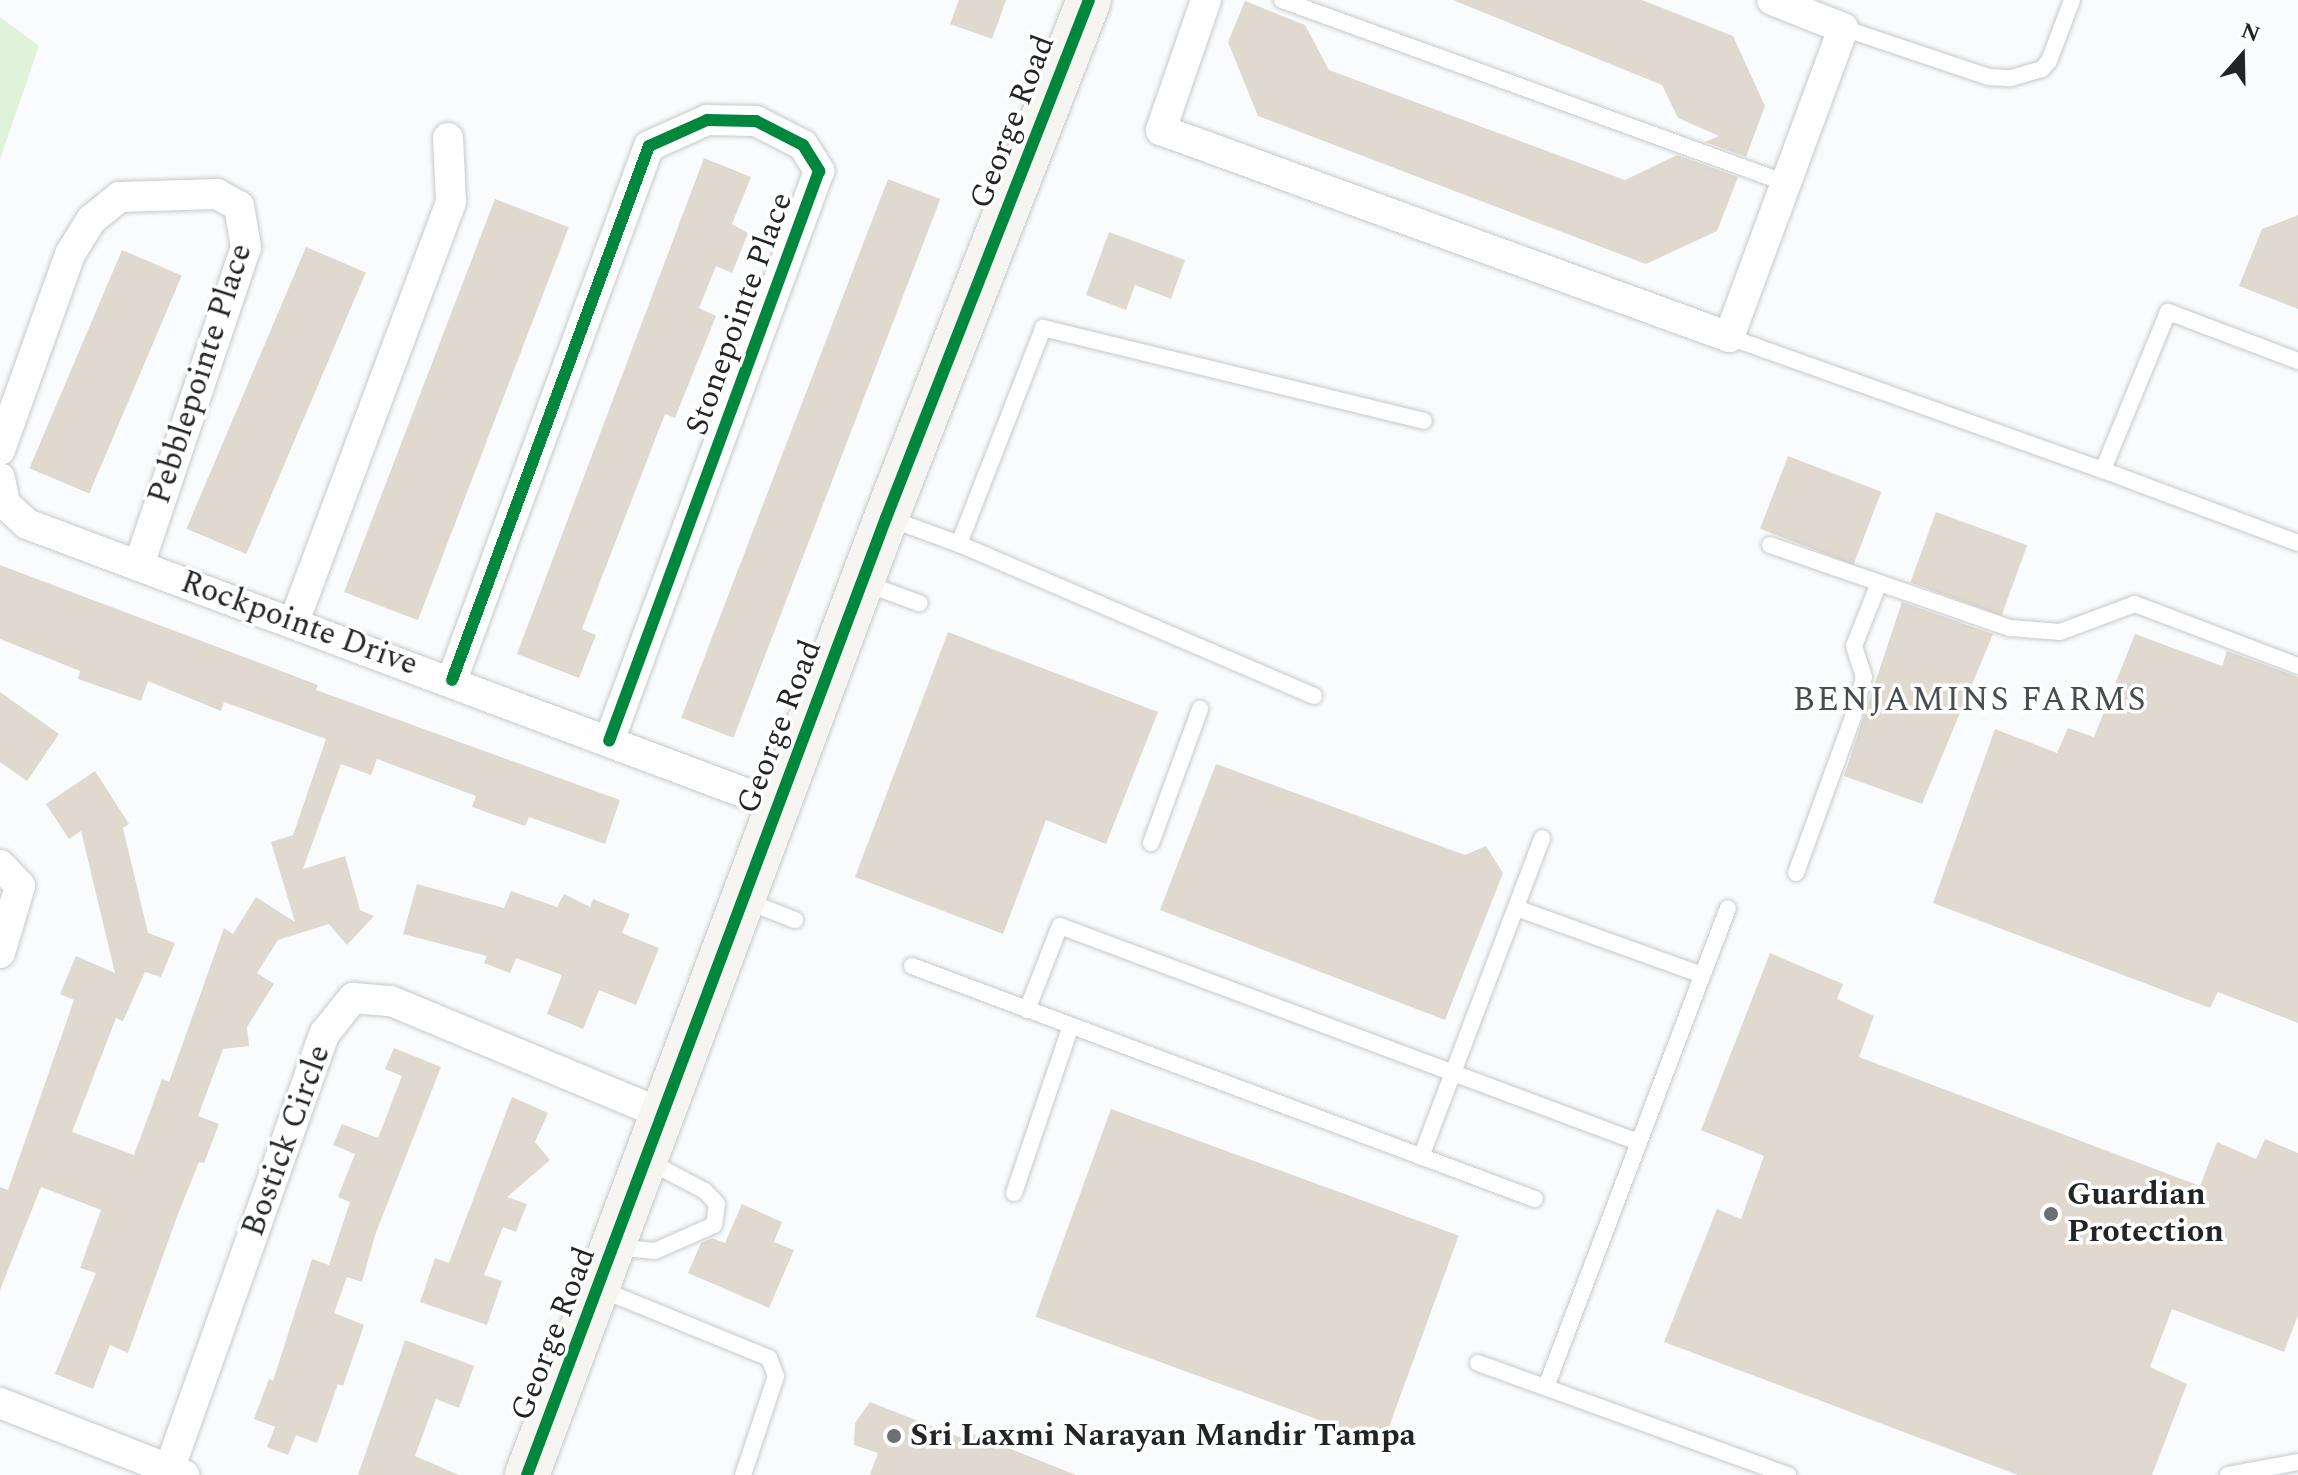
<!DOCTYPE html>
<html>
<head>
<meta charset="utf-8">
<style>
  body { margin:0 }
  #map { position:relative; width:2298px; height:1475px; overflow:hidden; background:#f9fbfd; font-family:Spectral,serif }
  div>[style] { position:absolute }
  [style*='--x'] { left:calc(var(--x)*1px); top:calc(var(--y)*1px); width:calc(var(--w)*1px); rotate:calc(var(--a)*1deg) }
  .green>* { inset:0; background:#e0f3da }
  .building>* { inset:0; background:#e0d9cf; transform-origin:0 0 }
  .roads { filter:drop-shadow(0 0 2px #c7c9ca) drop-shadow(0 0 2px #c7c9ca) }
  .lane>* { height:16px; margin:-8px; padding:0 8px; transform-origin:8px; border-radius:8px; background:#fefeff }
  .street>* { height:30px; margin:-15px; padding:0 15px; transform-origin:15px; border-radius:15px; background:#fefeff }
  .secondary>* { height:44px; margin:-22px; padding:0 22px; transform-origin:22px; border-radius:22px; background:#f6f5f2 }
  .cycleway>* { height:12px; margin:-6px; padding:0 6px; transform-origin:6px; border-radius:6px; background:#00873e }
  .dots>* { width:22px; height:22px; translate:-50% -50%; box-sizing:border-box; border:4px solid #fff; border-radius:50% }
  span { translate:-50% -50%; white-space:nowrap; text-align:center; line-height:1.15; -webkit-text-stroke:7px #fff; paint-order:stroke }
  .street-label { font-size:32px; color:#222426 }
  .poi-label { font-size:32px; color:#222426; font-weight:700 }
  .left { translate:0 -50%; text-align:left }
  .neighbourhood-label { font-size:34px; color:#484d51; letter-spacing:2px }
  .north { position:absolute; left:2202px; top:16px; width:80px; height:80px; -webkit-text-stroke:6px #fff; paint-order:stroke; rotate:20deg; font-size:22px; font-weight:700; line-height:32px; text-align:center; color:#222426 }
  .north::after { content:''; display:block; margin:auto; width:28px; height:36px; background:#222426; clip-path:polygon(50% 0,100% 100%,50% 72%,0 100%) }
</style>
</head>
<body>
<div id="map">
  <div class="green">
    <div style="clip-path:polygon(0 17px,39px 46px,0 159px)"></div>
  </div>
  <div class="building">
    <div style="clip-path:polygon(959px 0,1006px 0,992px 39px,950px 24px)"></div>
    <div style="clip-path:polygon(1453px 0,1642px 0,1733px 36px,1765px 106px,1746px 157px,1705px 142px,1719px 136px,1678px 118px,1662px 85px)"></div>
    <div style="clip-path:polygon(1245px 1px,1305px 25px,1329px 70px,1625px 180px,1677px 155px,1738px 177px,1717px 231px,1646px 264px,1258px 116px,1228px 42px)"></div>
    <div style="clip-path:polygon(704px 158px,751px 177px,732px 224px,748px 233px,732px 273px,716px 266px,699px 308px,716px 316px,675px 418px,665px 414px,591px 605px,582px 629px,596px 635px,579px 678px,517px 654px)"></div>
    <div style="left:888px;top:179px;width:56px;height:577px;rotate:21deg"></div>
    <div style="left:495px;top:199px;width:79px;height:421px;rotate:21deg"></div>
    <div style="clip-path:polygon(2298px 215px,2298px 309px,2239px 286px,2262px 229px)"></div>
    <div style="clip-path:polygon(1109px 232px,1185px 260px,1171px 299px,1135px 285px,1126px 310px,1086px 295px)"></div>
    <div style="left:306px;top:247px;width:65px;height:306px;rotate:23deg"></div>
    <div style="left:122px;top:250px;width:65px;height:237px;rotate:23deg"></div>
    <div style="left:1788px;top:456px;width:100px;height:78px;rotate:21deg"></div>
    <div style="left:1936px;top:512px;width:97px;height:75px;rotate:20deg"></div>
    <div style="clip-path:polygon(0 565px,318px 685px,316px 690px,620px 800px,605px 844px,529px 817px,525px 826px,472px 807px,476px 796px,377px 759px,371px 775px,341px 764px,303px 869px,345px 856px,360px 910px,374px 916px,347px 945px,329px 924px,278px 940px,257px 973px,274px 984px,247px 1027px,249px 1046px,223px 1049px,198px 1116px,219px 1124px,204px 1163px,199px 1162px,178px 1214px,128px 1353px,110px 1345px,93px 1389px,55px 1374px,96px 1273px,80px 1268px,101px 1210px,41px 1187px,0 1290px,0 1187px,8px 1190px,74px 1000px,60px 994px,76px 956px,115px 973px,81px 831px,69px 839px,46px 804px,95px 771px,129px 824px,123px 828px,148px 933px,175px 943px,161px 977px,145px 972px,123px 1021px,116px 1018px,72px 1132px,134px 1155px,162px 1079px,169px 1082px,224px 928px,233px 934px,256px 897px,295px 922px,271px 842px,293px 835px,326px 739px,224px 702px,221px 711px,148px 681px,141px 701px,78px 679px,80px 671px,0 639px)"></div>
    <div style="clip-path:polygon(1902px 602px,1993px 634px,1922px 804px,1844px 776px)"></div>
    <div style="clip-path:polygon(948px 632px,1158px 712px,1106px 844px,1046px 820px,1003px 934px,855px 877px)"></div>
    <div style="clip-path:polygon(2135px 634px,2222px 666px,2227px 651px,2298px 677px,2298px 1023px,2218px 992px,2210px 1008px,1933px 903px,1995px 729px,2057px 753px,2068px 728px,2094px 737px)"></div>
    <div style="clip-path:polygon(0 692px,59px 734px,27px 781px,0 762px)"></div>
    <div style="clip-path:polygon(1216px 764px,1465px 855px,1486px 846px,1503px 873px,1445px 1020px,1160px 910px)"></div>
    <div style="clip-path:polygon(417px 884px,504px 908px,511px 891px,557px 907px,564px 894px,590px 907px,593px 899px,630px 914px,622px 933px,659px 948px,636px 1005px,599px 990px,583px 1029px,547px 1014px,562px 975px,516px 958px,510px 973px,484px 963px,487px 956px,403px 934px)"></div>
    <div style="clip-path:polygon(1770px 953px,1843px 984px,1837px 999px,1874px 1016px,1859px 1057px,2200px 1186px,2217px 1142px,2256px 1159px,2265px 1139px,2298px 1153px,2298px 1315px,2284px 1352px,2172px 1309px,2150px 1367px,2187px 1384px,2152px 1475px,2018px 1475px,1664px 1342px,1717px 1209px,1741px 1219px,1764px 1156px,1701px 1130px)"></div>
    <div style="clip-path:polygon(394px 1048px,441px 1067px,375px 1235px,362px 1282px,347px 1277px,334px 1313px,364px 1325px,343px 1386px,338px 1384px,317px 1443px,296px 1435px,288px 1455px,267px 1447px,275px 1427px,254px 1419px,269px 1379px,273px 1381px,312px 1259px,329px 1265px,350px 1202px,338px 1197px,355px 1154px,333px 1145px,342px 1124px,378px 1138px,402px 1076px,385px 1069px)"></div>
    <div style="clip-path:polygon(512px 1097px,548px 1113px,535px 1142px,550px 1160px,507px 1197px,527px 1204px,516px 1232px,503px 1227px,484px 1275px,502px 1281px,487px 1325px,420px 1302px,435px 1258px,449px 1263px)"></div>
    <div style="left:1111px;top:1109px;width:370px;height:221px;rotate:20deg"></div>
    <div style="clip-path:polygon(742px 1204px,782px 1222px,774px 1242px,794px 1250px,769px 1308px,688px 1273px,701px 1243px,712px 1238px,725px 1243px)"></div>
    <div style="clip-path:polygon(405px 1340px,474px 1366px,459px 1408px,436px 1399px,415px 1456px,459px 1475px,358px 1475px)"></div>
    <div style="clip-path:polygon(870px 1402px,972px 1442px,974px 1434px,1076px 1475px,870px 1475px,878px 1453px,854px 1445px,855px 1423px)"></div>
  </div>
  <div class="roads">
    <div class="lane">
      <div style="--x:1282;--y:0;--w:536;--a:19.96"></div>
      <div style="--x:1843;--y:28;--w:154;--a:18.6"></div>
      <div style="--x:1989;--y:77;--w:22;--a:3"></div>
      <div style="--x:2011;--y:78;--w:32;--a:-16"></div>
      <div style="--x:2042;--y:69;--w:11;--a:-49"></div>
      <div style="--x:2049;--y:61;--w:65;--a:-69.3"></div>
      <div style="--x:1729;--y:337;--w:397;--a:19.6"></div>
      <div style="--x:2298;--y:361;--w:139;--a:-159.3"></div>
      <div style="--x:2168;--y:312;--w:171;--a:112.4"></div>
      <div style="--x:2103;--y:470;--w:208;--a:20.5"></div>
      <div style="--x:888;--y:518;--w:76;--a:20.1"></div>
      <div style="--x:1770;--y:545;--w:254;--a:19.1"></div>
      <div style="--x:2010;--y:628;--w:50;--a:4.6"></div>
      <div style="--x:2060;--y:632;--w:80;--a:-20.5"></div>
      <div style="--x:2135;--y:604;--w:174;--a:20.8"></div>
      <div style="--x:864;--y:583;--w:59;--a:20"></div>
      <div style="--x:1314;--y:696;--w:386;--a:-156.8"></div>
      <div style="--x:959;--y:544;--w:232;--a:-68.7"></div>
      <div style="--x:1043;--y:328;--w:392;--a:13.7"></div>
      <div style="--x:1151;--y:843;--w:143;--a:-69.9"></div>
      <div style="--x:1796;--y:873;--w:166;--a:-69.9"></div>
      <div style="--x:1853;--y:717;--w:41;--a:-74.6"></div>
      <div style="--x:1864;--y:677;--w:33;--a:-108"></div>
      <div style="--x:1854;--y:646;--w:68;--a:-68.4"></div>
      <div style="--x:744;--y:900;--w:55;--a:21.4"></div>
      <div style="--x:1516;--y:908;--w:198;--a:19.8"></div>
      <div style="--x:912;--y:966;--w:665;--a:20.51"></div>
      <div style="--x:1027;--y:1010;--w:90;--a:-68.6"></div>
      <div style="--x:1060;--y:926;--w:617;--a:20.49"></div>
      <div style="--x:1421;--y:1157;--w:341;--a:-69.2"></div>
      <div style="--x:1014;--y:1193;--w:176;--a:-71.2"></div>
      <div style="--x:615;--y:1247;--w:40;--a:5.7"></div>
      <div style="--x:655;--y:1251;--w:64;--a:-23.8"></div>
      <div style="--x:714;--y:1225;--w:21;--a:-82"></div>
      <div style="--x:717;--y:1204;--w:18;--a:-133"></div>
      <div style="--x:705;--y:1191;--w:64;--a:-152.2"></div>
      <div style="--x:600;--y:1289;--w:183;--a:22.2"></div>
      <div style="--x:769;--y:1358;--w:19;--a:69"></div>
      <div style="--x:776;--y:1376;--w:104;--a:108.4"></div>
      <div style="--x:1478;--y:1363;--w:330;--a:19.9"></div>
      <div style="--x:1546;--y:1387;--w:512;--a:-69.2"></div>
      <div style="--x:2228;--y:1475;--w:71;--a:-10.5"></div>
    </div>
    <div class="street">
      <div style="--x:1206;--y:0;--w:138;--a:109.1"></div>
      <div style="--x:1161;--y:130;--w:605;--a:20.02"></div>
      <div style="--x:1729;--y:337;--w:329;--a:-69.7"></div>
      <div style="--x:1843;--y:28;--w:76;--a:-158.5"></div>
      <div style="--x:0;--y:450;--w:208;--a:-70.3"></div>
      <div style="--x:70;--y:254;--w:40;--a:-58"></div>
      <div style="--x:91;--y:220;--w:36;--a:-39"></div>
      <div style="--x:119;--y:197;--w:98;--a:-1.8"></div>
      <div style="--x:217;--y:194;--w:25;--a:29"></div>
      <div style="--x:239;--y:206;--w:42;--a:80.3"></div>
      <div style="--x:246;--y:247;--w:336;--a:108.6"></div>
      <div style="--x:0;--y:478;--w:26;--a:79"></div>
      <div style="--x:5;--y:504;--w:30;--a:42"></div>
      <div style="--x:27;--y:524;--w:801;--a:20.54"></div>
      <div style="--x:294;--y:622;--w:449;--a:-69.5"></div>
      <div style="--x:451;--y:201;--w:63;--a:-92.7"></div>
      <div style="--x:452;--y:680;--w:569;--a:-69.75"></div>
      <div style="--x:649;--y:146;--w:64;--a:-24.1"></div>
      <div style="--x:707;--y:120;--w:49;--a:1.2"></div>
      <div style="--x:756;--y:121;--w:53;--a:27.1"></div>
      <div style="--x:803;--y:145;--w:31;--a:58"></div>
      <div style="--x:819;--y:171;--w:607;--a:110.22"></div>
      <div style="--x:0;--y:865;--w:29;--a:46"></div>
      <div style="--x:20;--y:886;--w:70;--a:106.6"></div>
      <div style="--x:0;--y:1403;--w:198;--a:21.4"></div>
      <div style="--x:169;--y:1470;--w:464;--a:-70.4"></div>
      <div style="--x:325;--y:1033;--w:45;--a:-51.3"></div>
      <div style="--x:353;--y:998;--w:38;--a:5"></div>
      <div style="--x:391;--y:1001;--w:297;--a:22.6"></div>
    </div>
    <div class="secondary">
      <div style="--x:527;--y:1475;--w:1022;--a:-69.44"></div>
      <div style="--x:886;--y:518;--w:556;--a:-68.6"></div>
    </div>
  </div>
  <div class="cycleway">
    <div style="--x:452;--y:680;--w:569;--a:-69.75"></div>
    <div style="--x:649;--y:146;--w:64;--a:-24.1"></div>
    <div style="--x:707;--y:120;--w:49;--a:1.2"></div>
    <div style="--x:756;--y:121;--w:53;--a:27.1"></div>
    <div style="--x:803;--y:145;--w:31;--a:58"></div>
    <div style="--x:819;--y:171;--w:607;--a:110.22"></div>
    <div style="--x:527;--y:1475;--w:1022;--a:-69.44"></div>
    <div style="--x:886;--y:518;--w:556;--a:-68.6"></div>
  </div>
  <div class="dots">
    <div style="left:2051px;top:1214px;background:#6d6f71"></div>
    <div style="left:894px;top:1436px;background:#6d6f71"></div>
  </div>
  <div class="street-label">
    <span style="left:1013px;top:122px;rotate:-69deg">George Road</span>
    <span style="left:740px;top:314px;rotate:-70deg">Stonepointe Place</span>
    <span style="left:201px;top:374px;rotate:-72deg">Pebblepointe Place</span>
    <span style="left:299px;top:624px;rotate:20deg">Rockpointe Drive</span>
    <span style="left:780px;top:727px;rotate:-69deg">George Road</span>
    <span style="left:287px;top:1141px;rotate:-70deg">Bostick Circle</span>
    <span style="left:554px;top:1334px;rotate:-69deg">George Road</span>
  </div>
  <div class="poi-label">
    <span class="left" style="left:2067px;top:1214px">Guardian<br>Protection</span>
    <span class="left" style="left:910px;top:1436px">Sri Laxmi Narayan Mandir Tampa</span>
  </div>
  <div class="neighbourhood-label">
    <span style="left:1970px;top:701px">BENJAMINS FARMS</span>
  </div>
  <div class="north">N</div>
</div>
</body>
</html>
